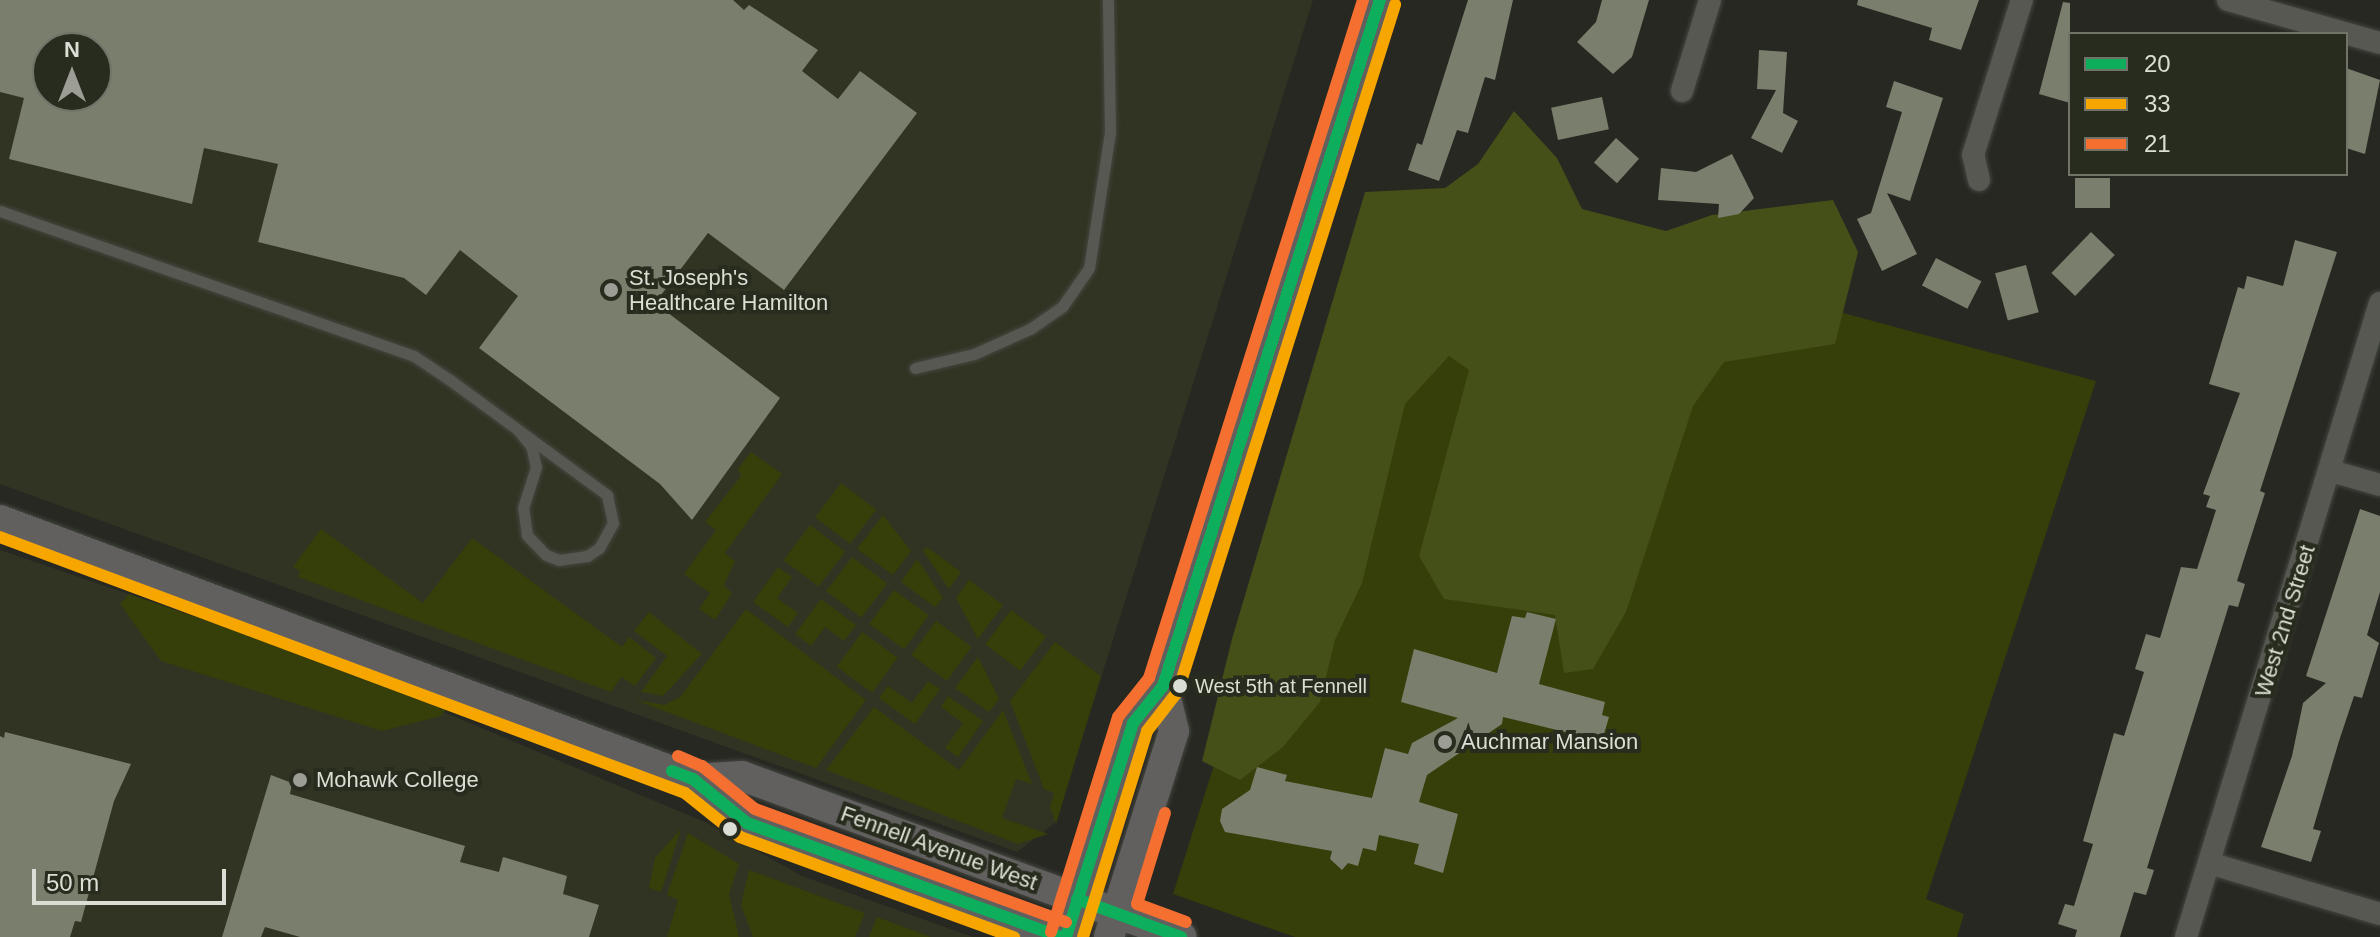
<!DOCTYPE html>
<html>
<head>
<meta charset="utf-8">
<style>
  body { margin:0 }
  #map { position:relative; width:2380px; height:937px; overflow:hidden; background:#272822; font-family:Helvetica,sans-serif }
  div>[style] { position:absolute }
  [style*='--x'] { left:calc(var(--x)*1px); top:calc(var(--y)*1px); width:calc(var(--w)*1px); rotate:calc(var(--a)*1deg) }
  .built>* { inset:0; background:#313422 }
  .green>* { inset:0; background:#363e0a; transform-origin:0 0 }
  .forest>* { inset:0; background:#454f18 }
  .building>* { inset:0; background:#7a7e6c; transform-origin:0 0 }
  .roads { filter:drop-shadow(0 0 2px #444640) drop-shadow(0 0 2px #444640) }
  .service>* { height:11px; margin:-5.5px; padding:0 5.5px; transform-origin:5.5px; border-radius:5.5px; background:#575852 }
  .minor>* { height:22px; margin:-11px; padding:0 11px; transform-origin:11px; border-radius:11px; background:#575852 }
  .secondary>* { height:30px; margin:-15px; padding:0 15px; transform-origin:15px; border-radius:15px; background:#62605f }
  .bus-1>* { height:12px; margin:-6px; padding:0 6px; transform-origin:6px; border-radius:6px; background:#0daf5c }
  .bus-2>* { height:12px; margin:-6px; padding:0 6px; transform-origin:6px; border-radius:6px; background:#f7a600 }
  .bus-3>* { height:12px; margin:-6px; padding:0 6px; transform-origin:6px; border-radius:6px; background:#f46f30 }
  .dots>* { width:22px; height:22px; translate:-50% -50%; box-sizing:border-box; border:4px solid #282c1e; border-radius:50% }
  span { translate:-50% -50%; white-space:nowrap; text-align:center; line-height:1.15; -webkit-text-stroke:8px #282c1e; paint-order:stroke }
  .bus-label { font-size:20px; color:#dbded5 }
  .left { translate:0 -50%; text-align:left }
  .poi-label { font-size:22px; color:#dbded5 }
  .street-label { font-size:22px; color:#dbded5 }
  .legend { position:absolute; left:2068px; top:32px; width:280px; height:144px; box-sizing:border-box; background:#282c1e; border:2px solid #707367; margin:0; padding:10px 14px; list-style:none; font-size:24px; color:#dbded5 }
  .legend li { display:flex; align-items:center; gap:16px; height:40px }
  .legend b { width:40px; border:2px solid #707367 }
  .north { position:absolute; left:32px; top:32px; width:80px; height:80px; box-sizing:border-box; background:#282c1e; border:2px solid #707367; border-radius:50%; rotate:0deg; font-size:22px; font-weight:700; line-height:32px; text-align:center; color:#dbded5 }
  .north::after { content:''; display:block; margin:auto; width:28px; height:36px; background:#9c9e96; clip-path:polygon(50% 0,100% 100%,50% 72%,0 100%) }
  .scale { position:absolute; left:32px; top:869px; width:194px; height:36px; box-sizing:border-box; border:4px solid #dbded5; border-top:0; padding-left:10px; font-size:24px; line-height:28px; white-space:nowrap; color:#dbded5; -webkit-text-stroke:6px #282c1e; paint-order:stroke }
</style>
</head>
<body>
<div id="map">
  <div class="built">
    <div style="clip-path:polygon(evenodd,0 0,1313px 0,1056px 822px,1017px 852px,0 484px,0 0,48px 48px,96px 48px,96px 96px,48px 96px,48px 48px)"></div>
    <div style="clip-path:polygon(0 550px,313px 657px,707px 823px,802px 876px,973px 937px,0 937px)"></div>
  </div>
  <div class="green">
    <div style="clip-path:polygon(1396px 193px,2096px 381px,1926px 899px,1964px 914px,1957px 937px,1295px 937px,1173px 894px)"></div>
    <div style="clip-path:polygon(751px 452px,782px 474px,725px 553px,735px 561px,724px 585px,732px 593px,715px 620px,699px 609px,710px 593px,684px 574px,716px 530px,705px 522px,741px 476px,738px 469px)"></div>
    <div style="left:841px;top:483px;width:44px;height:43px;rotate:37deg"></div>
    <div style="clip-path:polygon(883px 515px,911px 551px,893px 575px,857px 549px)"></div>
    <div style="left:810px;top:525px;width:44px;height:44px;rotate:37deg"></div>
    <div style="clip-path:polygon(321px 529px,423px 603px,472px 538px,622px 647px,629px 637px,656px 658px,635px 686px,621px 677px,611px 692px,298px 577px,300px 571px,293px 567px)"></div>
    <div style="clip-path:polygon(927px 547px,961px 572px,949px 589px,923px 551px)"></div>
    <div style="left:852px;top:557px;width:44px;height:43px;rotate:37deg"></div>
    <div style="clip-path:polygon(917px 559px,943px 598px,935px 607px,901px 582px)"></div>
    <div style="clip-path:polygon(778px 567px,792px 577px,777px 598px,798px 613px,788px 627px,753px 602px)"></div>
    <div style="clip-path:polygon(969px 580px,1003px 605px,978px 639px,956px 598px)"></div>
    <div style="left:894px;top:590px;width:43px;height:42px;rotate:36deg"></div>
    <div style="clip-path:polygon(129px 594px,445px 703px,447px 709px,441px 716px,382px 731px,161px 661px,120px 604px)"></div>
    <div style="clip-path:polygon(821px 599px,856px 625px,844px 641px,825px 627px,811px 646px,795px 634px)"></div>
    <div style="clip-path:polygon(746px 609px,866px 700px,816px 768px,635px 700px,664px 705px,680px 697px)"></div>
    <div style="left:1011px;top:610px;width:44px;height:43px;rotate:37deg"></div>
    <div style="clip-path:polygon(649px 612px,702px 654px,663px 696px,641px 692px,667px 656px,634px 631px)"></div>
    <div style="left:936px;top:621px;width:44px;height:42px;rotate:36deg"></div>
    <div style="left:862px;top:632px;width:44px;height:43px;rotate:36deg"></div>
    <div style="clip-path:polygon(1055px 642px,1101px 676px,1056px 824px,1050px 807px,1054px 793px,1044px 789px,1010px 701px)"></div>
    <div style="clip-path:polygon(978px 657px,999px 699px,989px 712px,955px 688px)"></div>
    <div style="clip-path:polygon(928px 681px,940px 689px,915px 724px,879px 698px,888px 686px,912px 703px)"></div>
    <div style="clip-path:polygon(948px 696px,983px 721px,958px 757px,945px 748px,963px 723px,941px 707px)"></div>
    <div style="clip-path:polygon(874px 707px,959px 770px,1003px 710px,1032px 784px,1016px 779px,1002px 818px,1048px 834px,1018px 844px,826px 770px)"></div>
    <div style="clip-path:polygon(681px 829px,661px 892px,649px 888px,655px 858px)"></div>
    <div style="clip-path:polygon(688px 833px,739px 864px,729px 894px,739px 937px,667px 937px,678px 900px,667px 895px)"></div>
    <div style="clip-path:polygon(749px 870px,865px 913px,855px 937px,753px 937px,741px 905px)"></div>
    <div style="clip-path:polygon(877px 917px,931px 937px,869px 937px)"></div>
  </div>
  <div class="forest">
    <div style="clip-path:polygon(1514px 111px,1557px 158px,1582px 209px,1666px 231px,1712px 215px,1833px 200px,1858px 252px,1835px 344px,1724px 362px,1693px 406px,1626px 612px,1593px 669px,1564px 673px,1555px 615px,1444px 599px,1419px 556px,1469px 370px,1449px 356px,1405px 404px,1362px 583px,1335px 640px,1320px 702px,1283px 747px,1240px 780px,1202px 761px,1232px 639px,1365px 192px,1445px 188px,1478px 164px)"></div>
  </div>
  <div class="building">
    <div style="clip-path:polygon(evenodd,0 0,733px 0,744px 10px,749px 5px,818px 50px,802px 71px,838px 99px,860px 71px,917px 113px,784px 290px,708px 233px,655px 303px,780px 398px,692px 520px,660px 484px,479px 348px,518px 296px,460px 250px,426px 295px,404px 278px,258px 242px,278px 164px,204px 148px,192px 204px,9px 159px,24px 98px,0 92px,0 0,48px 48px,96px 48px,96px 96px,48px 96px,48px 48px)"></div>
    <div style="clip-path:polygon(1468px 0,1513px 0,1495px 80px,1485px 77px,1468px 133px,1457px 130px,1439px 181px,1408px 170px,1417px 143px,1422px 145px)"></div>
    <div style="clip-path:polygon(1602px 0,1649px 0,1632px 57px,1613px 74px,1577px 42px,1596px 22px)"></div>
    <div style="clip-path:polygon(1858px 0,1979px 0,1961px 50px,1929px 40px,1932px 28px,1857px 5px)"></div>
    <div style="clip-path:polygon(2063px 2px,2070px 3px,2070px 103px,2039px 94px)"></div>
    <div style="clip-path:polygon(1759px 50px,1787px 52px,1783px 113px,1798px 121px,1782px 153px,1751px 138px,1776px 90px,1757px 89px)"></div>
    <div style="clip-path:polygon(2346px 68px,2380px 80px,2365px 154px,2346px 148px)"></div>
    <div style="clip-path:polygon(1894px 81px,1943px 98px,1910px 201px,1887px 193px,1917px 254px,1882px 271px,1857px 219px,1871px 213px,1902px 112px,1886px 107px)"></div>
    <div style="left:1602px;top:97px;width:33px;height:52px;rotate:78deg"></div>
    <div style="left:1616px;top:138px;width:31px;height:33px;rotate:42deg"></div>
    <div style="clip-path:polygon(1732px 154px,1754px 198px,1739px 214px,1718px 218px,1719px 204px,1658px 200px,1661px 168px,1696px 172px)"></div>
    <div style="left:2075px;top:178px;width:35px;height:30px"></div>
    <div style="left:2091px;top:232px;width:33px;height:57px;rotate:44deg"></div>
    <div style="clip-path:polygon(2295px 240px,2337px 252px,2260px 491px,2265px 493px,2237px 581px,2245px 584px,2238px 607px,2229px 605px,2147px 868px,2154px 870px,2146px 895px,2134px 892px,2120px 937px,2075px 937px,2077px 930px,2058px 924px,2065px 904px,2074px 906px,2093px 844px,2083px 841px,2114px 733px,2124px 736px,2144px 672px,2135px 669px,2146px 634px,2160px 638px,2181px 567px,2197px 569px,2216px 510px,2206px 507px,2210px 496px,2203px 494px,2240px 393px,2209px 384px,2238px 287px,2244px 289px,2247px 276px,2283px 286px)"></div>
    <div style="left:1936px;top:258px;width:51px;height:31px;rotate:27deg"></div>
    <div style="left:2026px;top:265px;width:49px;height:32px;rotate:75deg"></div>
    <div style="clip-path:polygon(2360px 509px,2380px 516px,2380px 592px,2367px 635px,2379px 643px,2362px 698px,2354px 696px,2339px 741px,2313px 829px,2321px 831px,2311px 862px,2261px 847px,2292px 756px,2303px 703px,2326px 683px,2306px 676px)"></div>
    <div style="clip-path:polygon(1527px 612px,1556px 619px,1539px 684px,1605px 702px,1602px 715px,1609px 717px,1602px 741px,1503px 717px,1502px 724px,1427px 775px,1419px 802px,1458px 814px,1443px 873px,1414px 864px,1419px 844px,1379px 835px,1376px 851px,1363px 848px,1358px 866px,1348px 863px,1342px 870px,1330px 859px,1332px 851px,1225px 832px,1220px 821px,1222px 809px,1250px 790px,1257px 767px,1287px 775px,1285px 781px,1372px 798px,1385px 748px,1408px 754px,1412px 743px,1458px 718px,1401px 702px,1414px 649px,1497px 673px,1512px 616px,1525px 618px)"></div>
    <div style="clip-path:polygon(5px 732px,131px 764px,114px 801px,81px 922px,75px 921px,70px 937px,0 937px,0 736px,4px 738px)"></div>
    <div style="clip-path:polygon(271px 775px,292px 783px,290px 794px,465px 846px,460px 862px,499px 872px,503px 857px,567px 876px,563px 894px,599px 905px,589px 937px,300px 937px,265px 927px,261px 937px,222px 937px)"></div>
  </div>
  <div class="roads">
    <div class="service">
      <div style="--x:0;--y:211;--w:439;--a:19.3"></div>
      <div style="--x:414;--y:356;--w:43;--a:33.7"></div>
      <div style="--x:450;--y:380;--w:195;--a:36.2"></div>
      <div style="--x:607;--y:495;--w:29;--a:78"></div>
      <div style="--x:613;--y:523;--w:29;--a:119"></div>
      <div style="--x:599;--y:548;--w:14;--a:146"></div>
      <div style="--x:587;--y:556;--w:28;--a:172"></div>
      <div style="--x:559;--y:560;--w:14;--a:-159"></div>
      <div style="--x:546;--y:555;--w:28;--a:-134"></div>
      <div style="--x:527;--y:535;--w:27;--a:-98"></div>
      <div style="--x:523;--y:508;--w:43;--a:-72.4"></div>
      <div style="--x:536;--y:467;--w:22;--a:-103"></div>
      <div style="--x:531;--y:446;--w:21;--a:-129"></div>
      <div style="--x:915;--y:368;--w:61;--a:-13.3"></div>
      <div style="--x:974;--y:354;--w:61;--a:-24.1"></div>
      <div style="--x:1030;--y:329;--w:39;--a:-35"></div>
      <div style="--x:1062;--y:307;--w:47;--a:-55.3"></div>
      <div style="--x:1089;--y:268;--w:137;--a:-81.2"></div>
      <div style="--x:1110;--y:133;--w:133;--a:-90.9"></div>
    </div>
    <div class="minor">
      <div style="--x:2228;--y:0;--w:158;--a:15.8"></div>
      <div style="--x:1682;--y:91;--w:95;--a:-72.9"></div>
      <div style="--x:1979;--y:180;--w:26;--a:-103"></div>
      <div style="--x:1973;--y:155;--w:163;--a:-72.5"></div>
      <div style="--x:2331;--y:471;--w:51;--a:15.9"></div>
      <div style="--x:2209;--y:863;--w:178;--a:16.6"></div>
      <div style="--x:2186;--y:937;--w:663;--a:-72.99"></div>
    </div>
    <div class="secondary">
      <div style="--x:0;--y:520;--w:740;--a:20.49"></div>
      <div style="--x:693;--y:779;--w:70;--a:39.2"></div>
      <div style="--x:747;--y:823;--w:334;--a:20"></div>
      <div style="--x:693;--y:779;--w:49;--a:-3.5"></div>
      <div style="--x:742;--y:776;--w:468;--a:20.1"></div>
      <div style="--x:1066;--y:937;--w:224;--a:-72.6"></div>
      <div style="--x:1133;--y:723;--w:48;--a:-51"></div>
      <div style="--x:1163;--y:686;--w:720;--a:-72.45"></div>
      <div style="--x:1109;--y:937;--w:216;--a:-72.5"></div>
      <div style="--x:1174;--y:731;--w:46;--a:-103.7"></div>
    </div>
  </div>
  <div class="bus-1">
    <div style="--x:672;--y:771;--w:22;--a:21"></div>
    <div style="--x:693;--y:779;--w:70;--a:39.2"></div>
    <div style="--x:747;--y:823;--w:334;--a:20"></div>
    <div style="--x:1077;--y:899;--w:111;--a:20.1"></div>
    <div style="--x:1066;--y:937;--w:224;--a:-72.6"></div>
    <div style="--x:1133;--y:723;--w:48;--a:-51"></div>
    <div style="--x:1163;--y:686;--w:720;--a:-72.45"></div>
  </div>
  <div class="bus-2">
    <div style="--x:0;--y:537;--w:731;--a:20.49"></div>
    <div style="--x:685;--y:793;--w:70;--a:38.7"></div>
    <div style="--x:740;--y:837;--w:292;--a:20.1"></div>
    <div style="--x:1083;--y:937;--w:216;--a:-72.7"></div>
    <div style="--x:1147;--y:731;--w:51;--a:-52.2"></div>
    <div style="--x:1178;--y:691;--w:720;--a:-72.45"></div>
  </div>
  <div class="bus-3">
    <div style="--x:678;--y:756;--w:26;--a:23"></div>
    <div style="--x:702;--y:766;--w:68;--a:39.1"></div>
    <div style="--x:755;--y:809;--w:331;--a:20"></div>
    <div style="--x:1165;--y:813;--w:95;--a:107.1"></div>
    <div style="--x:1137;--y:904;--w:52;--a:20.2"></div>
    <div style="--x:1051;--y:932;--w:225;--a:-72.7"></div>
    <div style="--x:1118;--y:717;--w:50;--a:-51.5"></div>
    <div style="--x:1149;--y:678;--w:711;--a:-72.48"></div>
  </div>
  <div class="dots">
    <div style="left:611px;top:290px;background:#9c9e96"></div>
    <div style="left:1180px;top:686px;background:#dbded5"></div>
    <div style="left:1445px;top:742px;background:#9c9e96"></div>
    <div style="left:300px;top:780px;background:#9c9e96"></div>
    <div style="left:730px;top:829px;background:#dbded5"></div>
  </div>
  <div class="bus-label">
    <span class="left" style="left:1195px;top:686px">West 5th at Fennell</span>
  </div>
  <div class="poi-label">
    <span class="left" style="left:629px;top:290px">St. Joseph's<br>Healthcare Hamilton</span>
    <span class="left" style="left:1461px;top:742px">Auchmar Mansion</span>
    <span class="left" style="left:316px;top:780px">Mohawk College</span>
  </div>
  <div class="street-label">
    <span style="left:2285px;top:621px;rotate:-73deg">West 2nd Street</span>
    <span style="left:939px;top:848px;rotate:20deg">Fennell Avenue West</span>
  </div>
  <ul class="legend">
  <li><b style="height:10px;background:#0daf5c"></b>20</li>
  <li><b style="height:10px;background:#f7a600"></b>33</li>
  <li><b style="height:10px;background:#f46f30"></b>21</li>
  </ul>
  <div class="north">N</div>
  <div class="scale">50 m</div>
</div>
</body>
</html>
